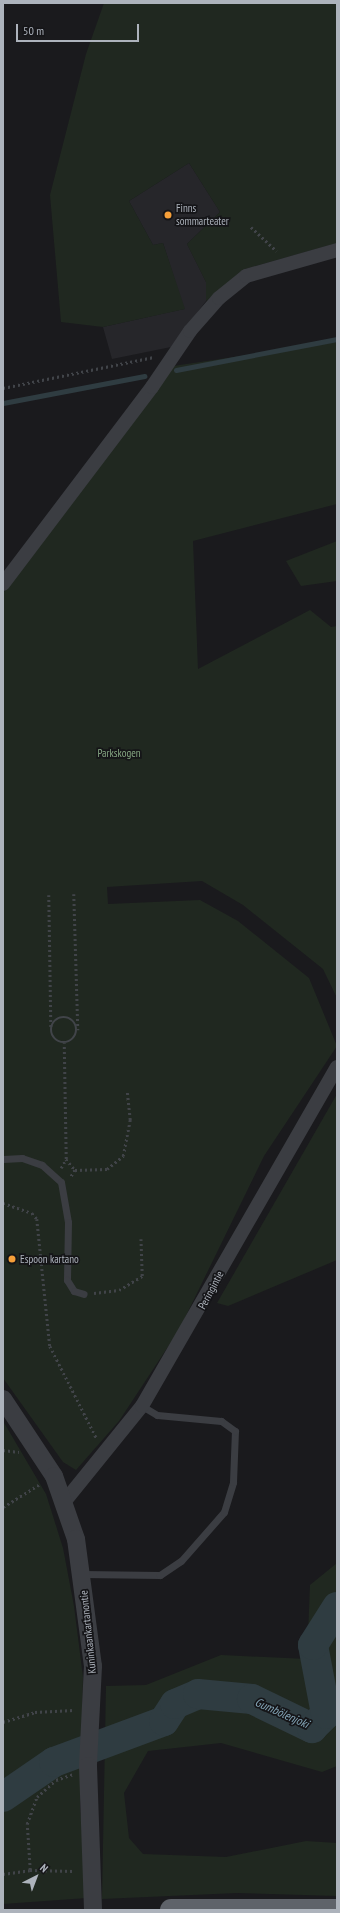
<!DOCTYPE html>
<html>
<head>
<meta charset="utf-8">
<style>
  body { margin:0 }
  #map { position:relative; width:340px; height:1913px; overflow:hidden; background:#1a1a1d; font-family:"PT Sans Narrow",sans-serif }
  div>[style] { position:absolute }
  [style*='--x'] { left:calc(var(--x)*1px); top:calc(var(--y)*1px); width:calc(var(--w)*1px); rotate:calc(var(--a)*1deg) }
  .built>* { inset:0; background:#26262a }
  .green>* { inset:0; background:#202820 }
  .stream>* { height:5px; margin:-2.5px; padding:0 2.5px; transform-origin:2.5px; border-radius:2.5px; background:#2f3c41 }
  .river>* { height:30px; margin:-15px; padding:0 15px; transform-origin:15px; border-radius:15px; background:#2f3c41 }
  .path>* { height:2.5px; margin-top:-1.25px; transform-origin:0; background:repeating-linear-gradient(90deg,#414449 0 2px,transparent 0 5px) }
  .path>.ring { margin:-1.25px; padding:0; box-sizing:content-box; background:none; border:2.5px solid #414449; border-radius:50% }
  .service>* { height:7px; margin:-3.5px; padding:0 3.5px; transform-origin:3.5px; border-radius:3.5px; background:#3b3d42 }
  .minor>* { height:14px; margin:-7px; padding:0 7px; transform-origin:7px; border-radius:7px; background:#3b3d42 }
  .tertiary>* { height:18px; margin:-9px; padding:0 9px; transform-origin:9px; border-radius:9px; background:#3b3d42 }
  .trunk>* { height:22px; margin:-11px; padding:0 11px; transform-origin:11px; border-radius:11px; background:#5f636a }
  .dots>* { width:11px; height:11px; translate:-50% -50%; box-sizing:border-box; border:2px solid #151518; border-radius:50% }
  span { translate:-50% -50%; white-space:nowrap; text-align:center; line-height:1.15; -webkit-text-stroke:3.5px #151518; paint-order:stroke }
  .poi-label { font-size:11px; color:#adb3bc }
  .left { translate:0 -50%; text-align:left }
  .park-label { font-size:11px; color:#86a783 }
  .street-label { font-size:11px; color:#adb3bc }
  .water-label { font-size:12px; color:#84a5b7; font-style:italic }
  .frame { position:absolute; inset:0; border:4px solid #adb3bc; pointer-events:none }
  .north { position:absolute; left:16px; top:1857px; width:40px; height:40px; -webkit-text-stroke:3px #151518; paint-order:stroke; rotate:42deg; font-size:11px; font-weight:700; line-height:16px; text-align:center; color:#adb3bc }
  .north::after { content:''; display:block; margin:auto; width:14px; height:18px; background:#adb3bc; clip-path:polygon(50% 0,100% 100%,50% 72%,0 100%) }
  .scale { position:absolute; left:16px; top:24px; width:123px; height:18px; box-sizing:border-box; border:2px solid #adb3bc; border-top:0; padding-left:5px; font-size:12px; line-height:14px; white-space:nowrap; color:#adb3bc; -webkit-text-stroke:3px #151518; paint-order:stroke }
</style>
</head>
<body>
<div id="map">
  <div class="built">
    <div style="clip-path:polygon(189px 163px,220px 212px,187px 244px,206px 282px,206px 301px,171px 347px,112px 359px,103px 327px,184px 309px,163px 243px,153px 245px,129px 201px)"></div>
  </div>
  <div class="green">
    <div style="clip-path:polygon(104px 3px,337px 3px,337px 243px,245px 269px,206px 301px,206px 282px,187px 244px,220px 212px,189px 163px,129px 201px,153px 245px,163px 243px,185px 309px,103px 327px,61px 322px,50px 195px,86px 54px)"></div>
    <div style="clip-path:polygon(337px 342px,337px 504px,193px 541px,198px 669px,310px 610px,331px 627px,337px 626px,337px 998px,323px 969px,243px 905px,202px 881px,107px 887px,108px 904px,200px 900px,238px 921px,309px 978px,337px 1046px,264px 1156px,179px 1330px,119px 1421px,76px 1470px,63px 1462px,3px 1378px,3px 593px,173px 366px)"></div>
    <div style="clip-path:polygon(337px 541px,337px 581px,301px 586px,286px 561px)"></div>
    <div style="clip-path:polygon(337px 1094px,337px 1260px,228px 1306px,217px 1303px)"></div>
    <div style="clip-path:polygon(3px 1421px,46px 1494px,63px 1548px,74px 1606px,83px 1677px,80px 1807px,87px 1898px,3px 1904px)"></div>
    <div style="clip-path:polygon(337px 1563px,337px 1766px,322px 1772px,221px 1743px,148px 1751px,124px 1793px,129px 1838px,143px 1854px,226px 1857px,306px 1841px,337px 1843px,337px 1896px,237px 1893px,102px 1899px,106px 1686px,146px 1685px,221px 1655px,307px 1659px,310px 1585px)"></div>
  </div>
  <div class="stream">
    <div style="--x:176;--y:370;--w:164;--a:-10.9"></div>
    <div style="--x:3;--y:403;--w:144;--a:-10.8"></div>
  </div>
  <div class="river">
    <div style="--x:3;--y:1797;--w:62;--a:-34.5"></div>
    <div style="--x:54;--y:1762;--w:117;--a:-20.4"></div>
    <div style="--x:164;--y:1721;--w:20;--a:-57"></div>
    <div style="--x:175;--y:1704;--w:25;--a:-23"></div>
    <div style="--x:198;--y:1694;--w:54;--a:5.3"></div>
    <div style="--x:252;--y:1699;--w:67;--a:25.8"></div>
    <div style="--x:312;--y:1728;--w:20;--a:-45"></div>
    <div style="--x:326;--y:1714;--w:70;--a:-100.7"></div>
    <div style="--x:313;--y:1645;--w:45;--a:-57.7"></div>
  </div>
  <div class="path">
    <div style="--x:251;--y:227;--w:35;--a:43"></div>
    <div style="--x:3;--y:388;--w:154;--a:-11.6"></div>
    <div style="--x:74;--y:894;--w:136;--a:88.3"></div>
    <div style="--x:49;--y:895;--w:132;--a:89.1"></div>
    <div class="ring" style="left:51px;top:1017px;width:23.5px;height:23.5px"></div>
    <div style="--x:66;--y:1159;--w:14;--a:51"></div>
    <div style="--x:75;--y:1170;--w:8;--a:120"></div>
    <div style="--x:61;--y:1168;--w:10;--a:-61"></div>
    <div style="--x:66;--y:1159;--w:116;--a:-91"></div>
    <div style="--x:75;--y:1170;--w:32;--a:-2"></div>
    <div style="--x:107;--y:1169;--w:21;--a:-39"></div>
    <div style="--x:123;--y:1156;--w:37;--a:-79"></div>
    <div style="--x:130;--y:1120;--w:29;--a:-96"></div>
    <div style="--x:3;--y:1203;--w:31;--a:19"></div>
    <div style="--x:32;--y:1213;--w:8;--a:50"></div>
    <div style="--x:37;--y:1219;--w:128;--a:84.2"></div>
    <div style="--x:50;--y:1346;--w:104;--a:63.2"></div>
    <div style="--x:28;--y:1261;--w:29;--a:-6"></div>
    <div style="--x:94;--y:1293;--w:25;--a:-7"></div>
    <div style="--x:119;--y:1290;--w:27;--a:-31"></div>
    <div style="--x:142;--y:1276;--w:37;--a:-92"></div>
    <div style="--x:3;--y:1450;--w:16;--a:7"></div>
    <div style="--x:3;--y:1507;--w:44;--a:-31.9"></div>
    <div style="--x:3;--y:1722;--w:34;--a:-17"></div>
    <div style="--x:35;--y:1712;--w:39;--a:-3"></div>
    <div style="--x:30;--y:1870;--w:46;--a:-93.7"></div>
    <div style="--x:27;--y:1824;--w:29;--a:-70"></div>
    <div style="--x:37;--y:1797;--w:25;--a:-42"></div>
    <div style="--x:56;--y:1780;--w:18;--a:-19"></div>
    <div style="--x:3;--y:1874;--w:27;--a:-8"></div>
    <div style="--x:30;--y:1870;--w:44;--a:1.3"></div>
  </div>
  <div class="service">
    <div style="--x:3;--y:1159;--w:19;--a:-3"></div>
    <div style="--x:22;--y:1158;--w:21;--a:19"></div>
    <div style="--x:42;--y:1165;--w:25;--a:42"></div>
    <div style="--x:61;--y:1182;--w:41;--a:80.1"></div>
    <div style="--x:68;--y:1222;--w:58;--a:91"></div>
    <div style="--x:67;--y:1280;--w:13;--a:58"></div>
    <div style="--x:74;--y:1291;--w:10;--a:17"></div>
    <div style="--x:82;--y:1574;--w:78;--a:0.7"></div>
    <div style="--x:160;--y:1575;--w:25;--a:-34"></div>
    <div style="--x:181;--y:1561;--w:65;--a:-48.7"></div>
    <div style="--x:224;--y:1512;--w:31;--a:-73"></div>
    <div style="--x:233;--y:1482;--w:51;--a:-87.8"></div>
    <div style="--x:235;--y:1431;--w:17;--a:-144"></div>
    <div style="--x:221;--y:1421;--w:64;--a:-174.6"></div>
    <div style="--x:157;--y:1415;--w:17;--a:-149"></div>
  </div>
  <div class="minor">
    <div style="--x:3;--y:584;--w:247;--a:-52.9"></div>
    <div style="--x:152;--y:387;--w:68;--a:-55.8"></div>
    <div style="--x:190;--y:331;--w:44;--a:-48.7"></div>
    <div style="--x:219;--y:298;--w:35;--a:-39"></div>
    <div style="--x:246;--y:276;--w:95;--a:-15.9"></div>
    <div style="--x:65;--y:1501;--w:122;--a:-51"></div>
    <div style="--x:142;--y:1406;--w:391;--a:-60.1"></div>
  </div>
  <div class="tertiary">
    <div style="--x:3;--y:1399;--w:92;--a:56.5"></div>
    <div style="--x:54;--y:1476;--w:67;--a:70.8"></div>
    <div style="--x:76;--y:1539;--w:128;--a:82.4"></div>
    <div style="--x:93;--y:1666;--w:100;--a:92.9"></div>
    <div style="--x:88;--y:1766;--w:144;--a:88"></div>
  </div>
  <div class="trunk">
    <div style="--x:171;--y:1910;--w:166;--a:0"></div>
  </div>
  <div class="dots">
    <div style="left:168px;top:215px;background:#f69f39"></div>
    <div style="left:12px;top:1259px;background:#f69f39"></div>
  </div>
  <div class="poi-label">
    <span class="left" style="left:176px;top:215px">Finns<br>sommarteater</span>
    <span class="left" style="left:20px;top:1259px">Espoon kartano</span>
  </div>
  <div class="park-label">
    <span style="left:119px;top:753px">Parkskogen</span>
  </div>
  <div class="street-label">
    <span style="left:211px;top:1290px;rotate:-62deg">Peringintie</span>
    <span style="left:88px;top:1632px;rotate:-96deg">Kuninkaankartanontie</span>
  </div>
  <div class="water-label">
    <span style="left:282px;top:1713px;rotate:24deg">Gumbölenjoki</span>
  </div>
  <div class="frame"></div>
  <div class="north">N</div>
  <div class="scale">50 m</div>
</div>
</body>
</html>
